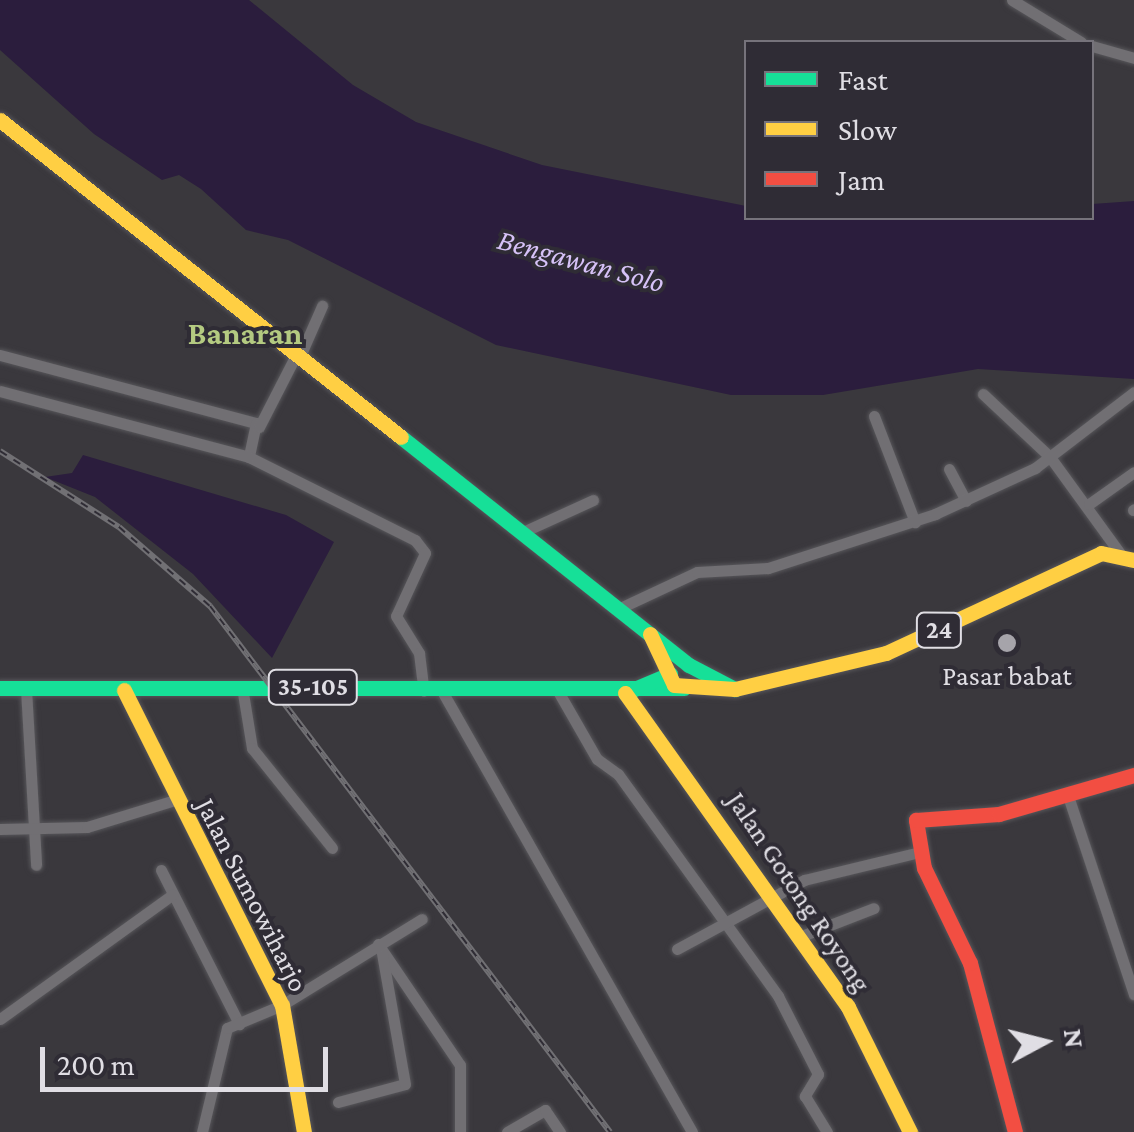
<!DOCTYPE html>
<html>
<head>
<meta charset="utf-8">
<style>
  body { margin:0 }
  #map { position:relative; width:1134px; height:1132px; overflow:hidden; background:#3a383d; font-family:"Crimson Pro",serif }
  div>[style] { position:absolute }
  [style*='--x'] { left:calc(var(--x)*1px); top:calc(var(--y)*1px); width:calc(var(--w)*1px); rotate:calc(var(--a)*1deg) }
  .water>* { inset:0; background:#2b1d3d }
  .roads { filter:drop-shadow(0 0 2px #57565a) drop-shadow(0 0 2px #57565a) }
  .street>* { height:11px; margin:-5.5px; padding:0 5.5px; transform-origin:5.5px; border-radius:5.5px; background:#716f73 }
  .fast>* { height:15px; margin:-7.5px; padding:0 7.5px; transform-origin:7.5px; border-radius:7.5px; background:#16e098 }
  .slow>* { height:15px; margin:-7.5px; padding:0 7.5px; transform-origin:7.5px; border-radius:7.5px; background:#ffcf43 }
  .jam>* { height:15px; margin:-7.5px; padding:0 7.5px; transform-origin:7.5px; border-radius:7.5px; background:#f24e42 }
  .rail>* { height:6px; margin-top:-3px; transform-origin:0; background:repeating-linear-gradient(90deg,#2f2c35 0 8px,#717074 0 16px); box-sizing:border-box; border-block:2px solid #717074 }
  .dots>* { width:28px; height:28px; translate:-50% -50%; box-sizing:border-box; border:5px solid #2f2c35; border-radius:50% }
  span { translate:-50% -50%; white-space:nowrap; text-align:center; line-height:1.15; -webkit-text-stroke:8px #2f2c35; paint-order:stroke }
  .shield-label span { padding:2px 8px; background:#2f2c35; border:2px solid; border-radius:8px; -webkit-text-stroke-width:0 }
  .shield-label { font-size:25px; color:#e0dee4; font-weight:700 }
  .poi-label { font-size:28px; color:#e0dee4 }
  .street-label { font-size:28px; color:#e0dee4 }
  .water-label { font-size:30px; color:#d6c2f7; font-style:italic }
  .quarter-label { font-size:32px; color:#b4ca81; font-weight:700 }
  .legend { position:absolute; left:744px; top:40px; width:350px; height:180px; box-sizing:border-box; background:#2f2c35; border:2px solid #76737b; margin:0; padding:12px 18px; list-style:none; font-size:30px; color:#e0dee4 }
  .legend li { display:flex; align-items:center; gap:20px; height:50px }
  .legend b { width:50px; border:2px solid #76737b }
  .north { position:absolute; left:994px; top:992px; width:100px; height:100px; -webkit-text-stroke:8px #2f2c35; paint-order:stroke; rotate:83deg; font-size:28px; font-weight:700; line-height:40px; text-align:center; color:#e0dee4 }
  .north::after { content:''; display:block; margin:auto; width:35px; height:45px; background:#e0dee4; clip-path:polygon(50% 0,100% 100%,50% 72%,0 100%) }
  .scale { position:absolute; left:40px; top:1047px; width:288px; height:45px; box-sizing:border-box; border:5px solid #e0dee4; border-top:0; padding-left:12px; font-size:30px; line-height:35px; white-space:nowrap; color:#e0dee4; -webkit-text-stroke:8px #2f2c35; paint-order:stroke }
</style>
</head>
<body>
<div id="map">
  <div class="water">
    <div style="clip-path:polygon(0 0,249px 0,353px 85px,416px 122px,542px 165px,746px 206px,746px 218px,1092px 218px,1092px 204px,1134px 201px,1134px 379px,978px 369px,823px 395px,731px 395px,496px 345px,288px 240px,246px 230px,201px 189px,179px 175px,162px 180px,94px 134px,0 50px)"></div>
    <div style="clip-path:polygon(83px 455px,286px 515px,334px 542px,272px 658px,193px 574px,95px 497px,45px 477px,72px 473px)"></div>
  </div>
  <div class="roads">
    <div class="street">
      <div style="--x:1012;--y:0;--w:81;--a:31.3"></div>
      <div style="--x:1092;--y:46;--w:44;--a:15.9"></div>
      <div style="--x:0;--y:355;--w:265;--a:14.9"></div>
      <div style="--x:256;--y:423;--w:35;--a:102"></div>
      <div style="--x:249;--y:457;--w:186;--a:26.6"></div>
      <div style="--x:415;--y:540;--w:16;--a:52"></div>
      <div style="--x:425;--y:553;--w:69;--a:114.7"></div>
      <div style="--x:396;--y:616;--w:44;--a:58.1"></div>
      <div style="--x:419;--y:653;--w:38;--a:83"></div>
      <div style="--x:300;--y:356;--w:55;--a:-66.3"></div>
      <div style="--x:0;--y:391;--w:258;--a:14.8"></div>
      <div style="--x:983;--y:394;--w:92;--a:43.2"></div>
      <div style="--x:1050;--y:457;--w:122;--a:54"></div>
      <div style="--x:874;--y:416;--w:114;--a:68.9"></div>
      <div style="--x:259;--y:427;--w:83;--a:-62.8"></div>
      <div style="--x:949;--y:469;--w:36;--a:62"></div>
      <div style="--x:1089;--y:504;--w:55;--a:-35.4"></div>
      <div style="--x:1133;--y:510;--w:1;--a:-45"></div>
      <div style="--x:523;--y:532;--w:77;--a:-24.6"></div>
      <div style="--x:620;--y:608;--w:85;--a:-25.1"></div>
      <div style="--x:697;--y:572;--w:71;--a:-3.2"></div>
      <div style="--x:768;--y:568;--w:176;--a:-17.9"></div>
      <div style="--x:935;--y:514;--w:110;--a:-24.7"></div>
      <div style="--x:1035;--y:468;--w:125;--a:-37.5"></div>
      <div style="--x:242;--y:687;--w:62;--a:80.7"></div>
      <div style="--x:252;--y:748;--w:128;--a:51.3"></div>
      <div style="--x:26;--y:689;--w:176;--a:86.7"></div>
      <div style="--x:442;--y:691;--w:507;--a:60.45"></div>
      <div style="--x:559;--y:693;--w:76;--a:60.1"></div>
      <div style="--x:597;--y:759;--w:26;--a:36"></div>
      <div style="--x:618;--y:774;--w:274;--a:54.2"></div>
      <div style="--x:778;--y:996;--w:88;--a:62.9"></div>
      <div style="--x:818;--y:1074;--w:26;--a:121"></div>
      <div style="--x:805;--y:1096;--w:42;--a:58.6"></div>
      <div style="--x:1068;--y:796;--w:209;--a:71.6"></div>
      <div style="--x:0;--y:829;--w:87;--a:-1.3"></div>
      <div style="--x:87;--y:827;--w:92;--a:-17.1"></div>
      <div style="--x:161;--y:870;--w:173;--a:63.1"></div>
      <div style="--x:799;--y:937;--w:80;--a:-21.1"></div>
      <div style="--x:378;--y:944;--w:146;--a:55.9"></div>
      <div style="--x:460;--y:1065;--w:67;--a:90"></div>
      <div style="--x:677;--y:949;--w:145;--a:-28.5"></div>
      <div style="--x:804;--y:880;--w:119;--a:-13.6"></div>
      <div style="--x:0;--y:1019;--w:213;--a:-35.8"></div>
      <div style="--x:338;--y:1102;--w:69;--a:-15"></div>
      <div style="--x:405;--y:1084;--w:138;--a:-100"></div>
      <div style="--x:202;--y:1132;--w:107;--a:-76.5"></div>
      <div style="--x:227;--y:1028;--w:60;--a:-22.7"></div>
      <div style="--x:282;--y:1005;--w:164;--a:-31.6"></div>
      <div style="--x:507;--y:1132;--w:44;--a:-30.1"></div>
      <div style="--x:545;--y:1110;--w:27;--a:56"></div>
    </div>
    <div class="fast">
      <div style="--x:401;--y:437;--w:367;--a:38.4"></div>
      <div style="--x:689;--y:665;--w:52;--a:27.6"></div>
      <div style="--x:0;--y:688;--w:684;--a:0"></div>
      <div style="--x:625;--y:693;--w:49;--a:-22.9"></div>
    </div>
    <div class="slow">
      <div style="--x:0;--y:120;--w:511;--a:38.33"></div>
      <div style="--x:650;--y:634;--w:56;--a:64.8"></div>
      <div style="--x:674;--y:685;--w:61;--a:3.8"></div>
      <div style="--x:735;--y:689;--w:155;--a:-13.4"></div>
      <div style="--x:886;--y:653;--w:237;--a:-24.9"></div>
      <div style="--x:1101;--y:553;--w:34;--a:12"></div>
      <div style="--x:124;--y:690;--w:352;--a:63.4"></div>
      <div style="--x:282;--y:1005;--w:129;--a:80.2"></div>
      <div style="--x:625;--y:693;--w:385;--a:54.6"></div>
      <div style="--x:848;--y:1007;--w:140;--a:63.6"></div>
    </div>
    <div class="jam">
      <div style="--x:1015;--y:1132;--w:175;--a:-104.9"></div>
      <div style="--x:970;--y:963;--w:106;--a:-115.8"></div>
      <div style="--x:924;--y:868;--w:49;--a:-99.5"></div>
      <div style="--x:916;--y:820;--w:83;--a:-4.1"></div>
      <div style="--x:999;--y:814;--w:141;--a:-16.1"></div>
    </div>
  </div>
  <div class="rail">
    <div style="--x:0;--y:451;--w:141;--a:32.6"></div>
    <div style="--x:119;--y:527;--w:121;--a:41"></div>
    <div style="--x:210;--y:606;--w:661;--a:52.75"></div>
  </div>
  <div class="dots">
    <div style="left:1007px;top:643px;background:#a6a4aa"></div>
  </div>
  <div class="shield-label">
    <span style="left:939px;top:630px">24</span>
    <span style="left:313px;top:687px">35-105</span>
  </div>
  <div class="poi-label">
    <span style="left:1007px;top:676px">Pasar babat</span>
  </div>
  <div class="street-label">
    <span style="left:799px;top:892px;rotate:56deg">Jalan Gotong Royong</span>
    <span style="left:252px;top:895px;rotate:63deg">Jalan Sumowiharjo</span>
  </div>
  <div class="water-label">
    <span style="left:581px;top:261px;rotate:15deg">Bengawan Solo</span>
  </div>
  <div class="quarter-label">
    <span style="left:245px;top:333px">Banaran</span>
  </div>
  <ul class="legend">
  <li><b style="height:12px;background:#16e098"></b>Fast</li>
  <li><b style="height:12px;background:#ffcf43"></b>Slow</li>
  <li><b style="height:12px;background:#f24e42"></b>Jam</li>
  </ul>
  <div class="north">N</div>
  <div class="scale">200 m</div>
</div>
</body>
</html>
